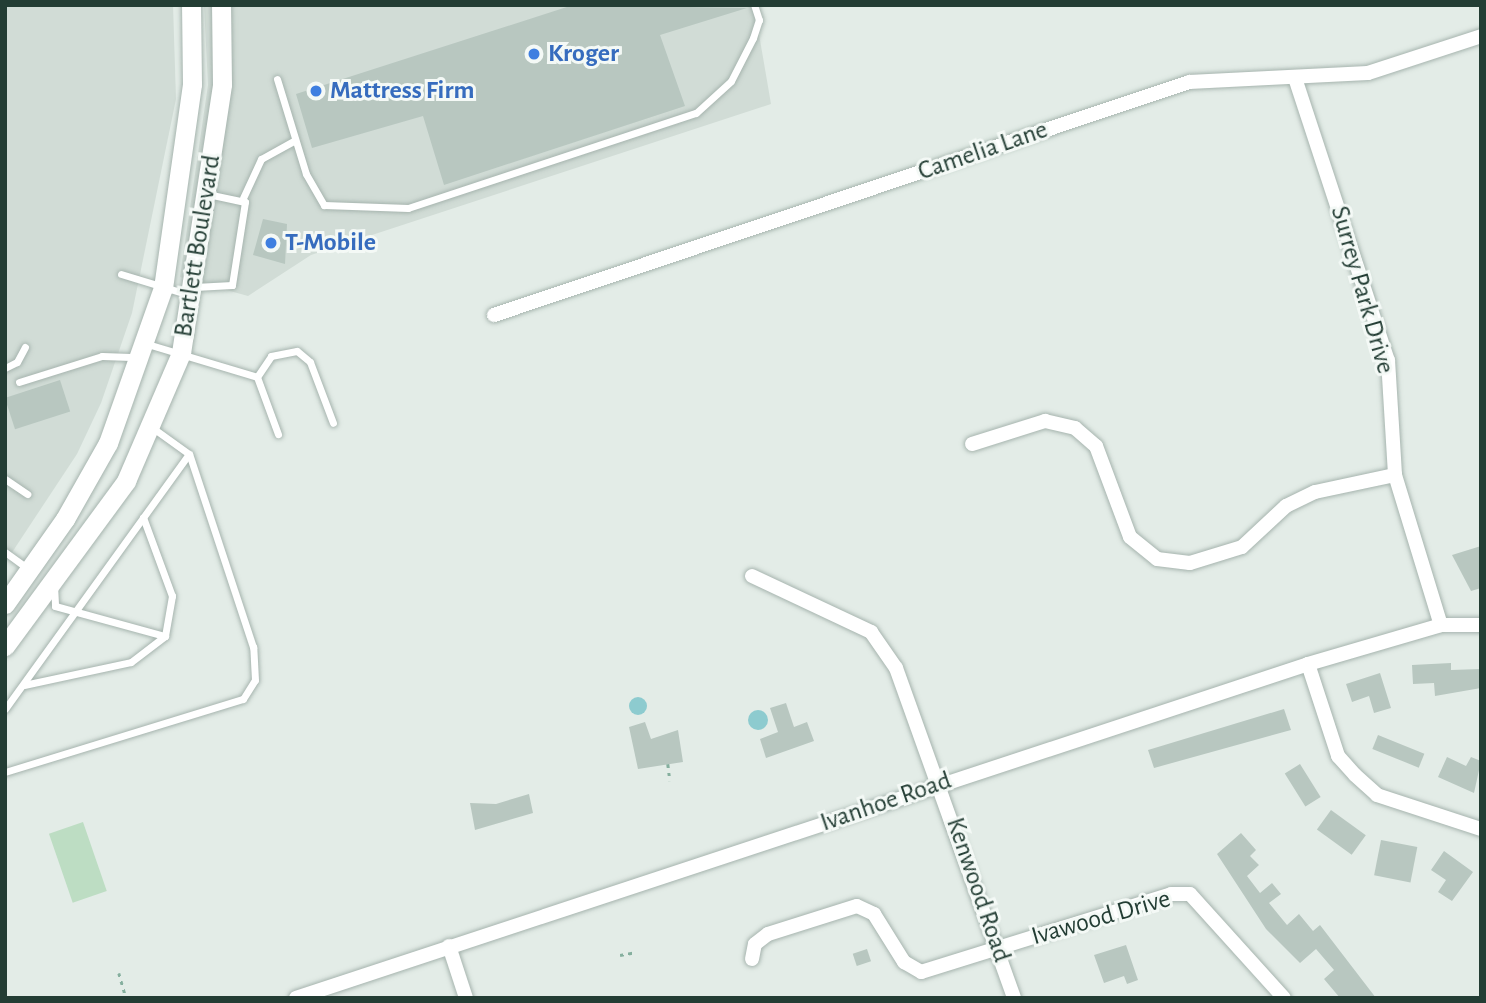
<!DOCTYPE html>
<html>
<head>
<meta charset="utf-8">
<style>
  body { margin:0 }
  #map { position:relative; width:1486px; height:1003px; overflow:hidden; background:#e3ece7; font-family:"Alegreya Sans",sans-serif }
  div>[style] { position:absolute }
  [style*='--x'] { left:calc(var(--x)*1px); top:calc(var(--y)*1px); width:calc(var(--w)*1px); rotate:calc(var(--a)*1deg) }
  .built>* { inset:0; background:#d1dcd6 }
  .green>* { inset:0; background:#bdddc3; transform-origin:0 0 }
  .water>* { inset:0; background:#8dcbcf }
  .round { border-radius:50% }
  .building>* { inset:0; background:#b8c7c0; transform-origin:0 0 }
  .path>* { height:2.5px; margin-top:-1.25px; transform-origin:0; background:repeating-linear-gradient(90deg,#85af9e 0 3.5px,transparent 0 8.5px) }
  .roads { filter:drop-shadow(0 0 2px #a6b4ae) drop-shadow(0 0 2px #a6b4ae) }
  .lane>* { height:7px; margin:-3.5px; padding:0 3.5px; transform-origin:3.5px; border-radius:3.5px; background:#fff }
  .street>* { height:14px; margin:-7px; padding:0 7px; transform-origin:7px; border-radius:7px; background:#fff }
  .secondary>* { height:19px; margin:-9.5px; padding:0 9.5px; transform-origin:9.5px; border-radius:9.5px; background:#fff }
  .dots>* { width:19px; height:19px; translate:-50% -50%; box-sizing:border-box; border:4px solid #f4f9f6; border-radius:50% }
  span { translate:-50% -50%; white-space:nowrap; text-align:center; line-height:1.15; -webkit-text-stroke:6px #f4f9f6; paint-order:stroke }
  .shop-label { font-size:26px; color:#366cbe; font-weight:700 }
  .left { translate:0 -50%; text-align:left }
  .street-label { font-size:26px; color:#233d34 }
  .frame { position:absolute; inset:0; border:7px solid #233d34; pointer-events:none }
</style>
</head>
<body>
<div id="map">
  <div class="built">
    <div style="clip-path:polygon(5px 5px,173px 5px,176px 99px,132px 313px,101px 403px,77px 454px,5px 563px)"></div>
    <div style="clip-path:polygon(204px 5px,754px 5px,771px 104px,311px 255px,248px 296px,180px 277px,208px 85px)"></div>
  </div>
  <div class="green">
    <div style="left:83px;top:822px;width:73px;height:36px;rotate:71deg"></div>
  </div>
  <div class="water">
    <div class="round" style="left:629px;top:697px;width:18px;height:18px"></div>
    <div class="round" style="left:748px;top:710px;width:20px;height:20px"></div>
  </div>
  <div class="building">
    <div style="clip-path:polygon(573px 5px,747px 8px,660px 35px,685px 106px,444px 185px,423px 116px,312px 148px,296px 94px)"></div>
    <div style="clip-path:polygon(263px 219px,287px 224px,285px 264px,253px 255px)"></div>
    <div style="left:60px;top:380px;width:33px;height:58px;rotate:72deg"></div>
    <div style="clip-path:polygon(1481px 546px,1481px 588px,1471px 591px,1452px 555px)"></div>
    <div style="clip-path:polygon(1451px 663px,1451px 670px,1481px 669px,1481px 688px,1435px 696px,1434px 683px,1413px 684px,1412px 665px)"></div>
    <div style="clip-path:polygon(1380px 673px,1391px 708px,1374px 713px,1369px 696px,1352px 702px,1346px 684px)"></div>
    <div style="clip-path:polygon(786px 703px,794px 727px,807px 722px,814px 741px,766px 758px,760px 739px,778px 732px,770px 708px)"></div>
    <div style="clip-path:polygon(1284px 709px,1291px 730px,1154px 768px,1148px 750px)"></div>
    <div style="clip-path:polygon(645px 722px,651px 739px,678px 730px,683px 762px,638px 769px,629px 727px)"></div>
    <div style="left:1378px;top:735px;width:50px;height:15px;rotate:22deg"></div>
    <div style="clip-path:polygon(1447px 757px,1466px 766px,1471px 757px,1481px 761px,1474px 793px,1438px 777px)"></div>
    <div style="left:1300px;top:764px;width:39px;height:18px;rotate:58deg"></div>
    <div style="clip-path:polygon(529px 794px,533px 813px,475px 830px,470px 803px,496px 804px)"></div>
    <div style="left:1331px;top:810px;width:43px;height:24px;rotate:36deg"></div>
    <div style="clip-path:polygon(1241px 833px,1256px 850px,1250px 856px,1259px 865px,1247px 876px,1260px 893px,1272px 883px,1281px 894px,1269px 903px,1287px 925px,1299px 914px,1313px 931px,1320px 925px,1376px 998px,1340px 998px,1324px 979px,1334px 970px,1316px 949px,1300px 963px,1266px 929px,1217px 854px)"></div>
    <div style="left:1381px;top:840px;width:37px;height:36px;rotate:11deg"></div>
    <div style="clip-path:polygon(1444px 851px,1473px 872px,1452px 901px,1438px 892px,1446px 880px,1431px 870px)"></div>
    <div style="clip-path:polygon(1126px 945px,1138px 980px,1127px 984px,1124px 976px,1104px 983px,1094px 955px)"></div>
    <div style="left:867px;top:949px;width:13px;height:15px;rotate:72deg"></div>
  </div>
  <div class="path">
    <div style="--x:668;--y:764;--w:17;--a:83"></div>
    <div style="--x:620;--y:955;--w:17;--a:-10"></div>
    <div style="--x:119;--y:973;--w:26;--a:74"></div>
  </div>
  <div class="roads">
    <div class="lane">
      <div style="--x:277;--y:79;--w:99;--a:73"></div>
      <div style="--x:306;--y:174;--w:36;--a:60"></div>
      <div style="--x:324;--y:205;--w:84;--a:2"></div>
      <div style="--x:408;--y:208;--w:303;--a:-18.3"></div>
      <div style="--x:696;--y:113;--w:47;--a:-42.4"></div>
      <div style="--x:731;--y:81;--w:48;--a:-62.9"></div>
      <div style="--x:753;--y:38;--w:19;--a:-72"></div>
      <div style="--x:759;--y:20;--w:16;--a:-108"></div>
      <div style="--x:243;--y:198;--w:43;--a:-65.2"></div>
      <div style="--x:261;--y:159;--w:38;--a:-29"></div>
      <div style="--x:121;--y:274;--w:69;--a:16.9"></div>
      <div style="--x:195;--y:287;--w:37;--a:-3"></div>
      <div style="--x:232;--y:285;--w:84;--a:-81.1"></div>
      <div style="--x:245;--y:202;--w:39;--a:-168"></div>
      <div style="--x:144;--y:343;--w:118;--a:16.7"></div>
      <div style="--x:257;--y:377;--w:25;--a:-56"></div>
      <div style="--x:271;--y:356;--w:26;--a:-11"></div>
      <div style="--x:297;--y:351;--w:17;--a:40"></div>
      <div style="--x:310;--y:362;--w:65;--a:69.3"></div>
      <div style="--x:5;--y:368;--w:13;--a:-27"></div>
      <div style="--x:17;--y:362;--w:17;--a:-62"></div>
      <div style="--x:257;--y:377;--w:61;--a:69.8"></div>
      <div style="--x:19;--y:382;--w:87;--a:-17.4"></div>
      <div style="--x:102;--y:356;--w:36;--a:2"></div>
      <div style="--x:5;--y:479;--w:27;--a:34"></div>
      <div style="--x:5;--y:552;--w:27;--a:36"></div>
      <div style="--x:54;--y:585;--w:21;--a:87"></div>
      <div style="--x:55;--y:606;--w:114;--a:15.3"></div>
      <div style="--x:24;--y:685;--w:109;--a:-12.1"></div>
      <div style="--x:131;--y:662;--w:43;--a:-37.4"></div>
      <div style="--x:165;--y:636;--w:41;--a:-80.1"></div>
      <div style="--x:172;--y:596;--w:84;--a:-110.2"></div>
      <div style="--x:5;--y:709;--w:314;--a:-54.2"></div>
      <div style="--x:189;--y:454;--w:48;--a:-144.3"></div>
      <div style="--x:5;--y:772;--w:249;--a:-17.1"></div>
      <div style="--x:243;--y:699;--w:22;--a:-58"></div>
      <div style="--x:255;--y:680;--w:33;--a:-93"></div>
      <div style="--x:253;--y:647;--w:203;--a:-108.3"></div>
    </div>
    <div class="street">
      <div style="--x:1296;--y:81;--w:294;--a:71.8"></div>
      <div style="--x:1388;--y:360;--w:115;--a:86.5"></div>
      <div style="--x:1395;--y:475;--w:157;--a:73"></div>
      <div style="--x:494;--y:315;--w:733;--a:-18.53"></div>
      <div style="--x:1189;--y:82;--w:179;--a:-2.9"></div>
      <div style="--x:1368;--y:73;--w:119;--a:-18.1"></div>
      <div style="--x:972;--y:444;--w:77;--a:-17.5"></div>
      <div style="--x:1045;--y:421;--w:31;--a:13"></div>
      <div style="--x:1075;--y:428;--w:28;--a:41"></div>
      <div style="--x:1096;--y:446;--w:97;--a:69.5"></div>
      <div style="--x:1130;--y:537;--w:35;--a:39"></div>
      <div style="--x:1157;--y:559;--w:33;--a:7"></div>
      <div style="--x:1190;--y:563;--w:54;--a:-17.1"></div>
      <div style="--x:1242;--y:547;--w:60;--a:-43"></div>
      <div style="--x:1286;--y:506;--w:32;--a:-26"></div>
      <div style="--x:1315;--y:492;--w:82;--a:-12"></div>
      <div style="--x:752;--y:576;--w:132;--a:25.2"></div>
      <div style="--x:871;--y:632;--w:44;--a:55.2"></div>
      <div style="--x:896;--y:668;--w:350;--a:70.3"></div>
      <div style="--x:1308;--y:664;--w:97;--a:71.9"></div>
      <div style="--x:1338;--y:756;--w:25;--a:48"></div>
      <div style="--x:1355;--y:775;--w:30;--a:42"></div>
      <div style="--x:1377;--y:795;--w:109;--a:18.1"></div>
      <div style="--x:449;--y:946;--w:55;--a:71.9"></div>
      <div style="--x:752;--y:959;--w:15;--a:-79"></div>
      <div style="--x:755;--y:944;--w:16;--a:-38"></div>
      <div style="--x:768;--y:934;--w:93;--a:-17.5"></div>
      <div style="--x:857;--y:906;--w:19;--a:25"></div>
      <div style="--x:874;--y:914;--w:57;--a:58"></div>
      <div style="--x:904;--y:962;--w:20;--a:30"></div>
      <div style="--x:921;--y:972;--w:262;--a:-17.3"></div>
      <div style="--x:1171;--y:894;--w:19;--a:0"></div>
      <div style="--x:1190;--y:894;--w:140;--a:47.9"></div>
      <div style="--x:296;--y:998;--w:1066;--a:-18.26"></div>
      <div style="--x:1308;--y:664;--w:139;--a:-16.3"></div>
      <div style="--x:1441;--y:625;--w:40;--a:0"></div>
    </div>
    <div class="secondary">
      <div style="--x:5;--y:604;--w:104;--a:-54.8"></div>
      <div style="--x:65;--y:519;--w:87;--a:-60.5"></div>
      <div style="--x:108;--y:443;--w:164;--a:-70.5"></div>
      <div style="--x:163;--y:288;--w:206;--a:-81.9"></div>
      <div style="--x:192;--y:84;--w:79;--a:-90.7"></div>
      <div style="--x:5;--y:646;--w:205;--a:-53.7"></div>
      <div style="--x:126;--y:481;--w:139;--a:-66.7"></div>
      <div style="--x:181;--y:353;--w:272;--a:-81.3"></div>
      <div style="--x:222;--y:84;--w:79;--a:-90.7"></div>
    </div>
  </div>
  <div class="dots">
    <div style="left:534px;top:54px;background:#3f7fe0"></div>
    <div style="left:316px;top:91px;background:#3f7fe0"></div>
    <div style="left:271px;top:243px;background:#3f7fe0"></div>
  </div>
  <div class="shop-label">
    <span class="left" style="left:548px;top:54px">Kroger</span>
    <span class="left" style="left:330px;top:91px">Mattress Firm</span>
    <span class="left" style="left:285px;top:243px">T-Mobile</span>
  </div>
  <div class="street-label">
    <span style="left:983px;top:151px;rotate:-19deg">Camelia Lane</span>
    <span style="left:198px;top:246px;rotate:-81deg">Bartlett Boulevard</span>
    <span style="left:1362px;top:290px;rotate:74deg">Surrey Park Drive</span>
    <span style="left:886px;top:802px;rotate:-19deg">Ivanhoe Road</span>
    <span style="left:978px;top:890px;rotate:71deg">Kenwood Road</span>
    <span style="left:1101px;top:918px;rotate:-16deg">Ivawood Drive</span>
  </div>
  <div class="frame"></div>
</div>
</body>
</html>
